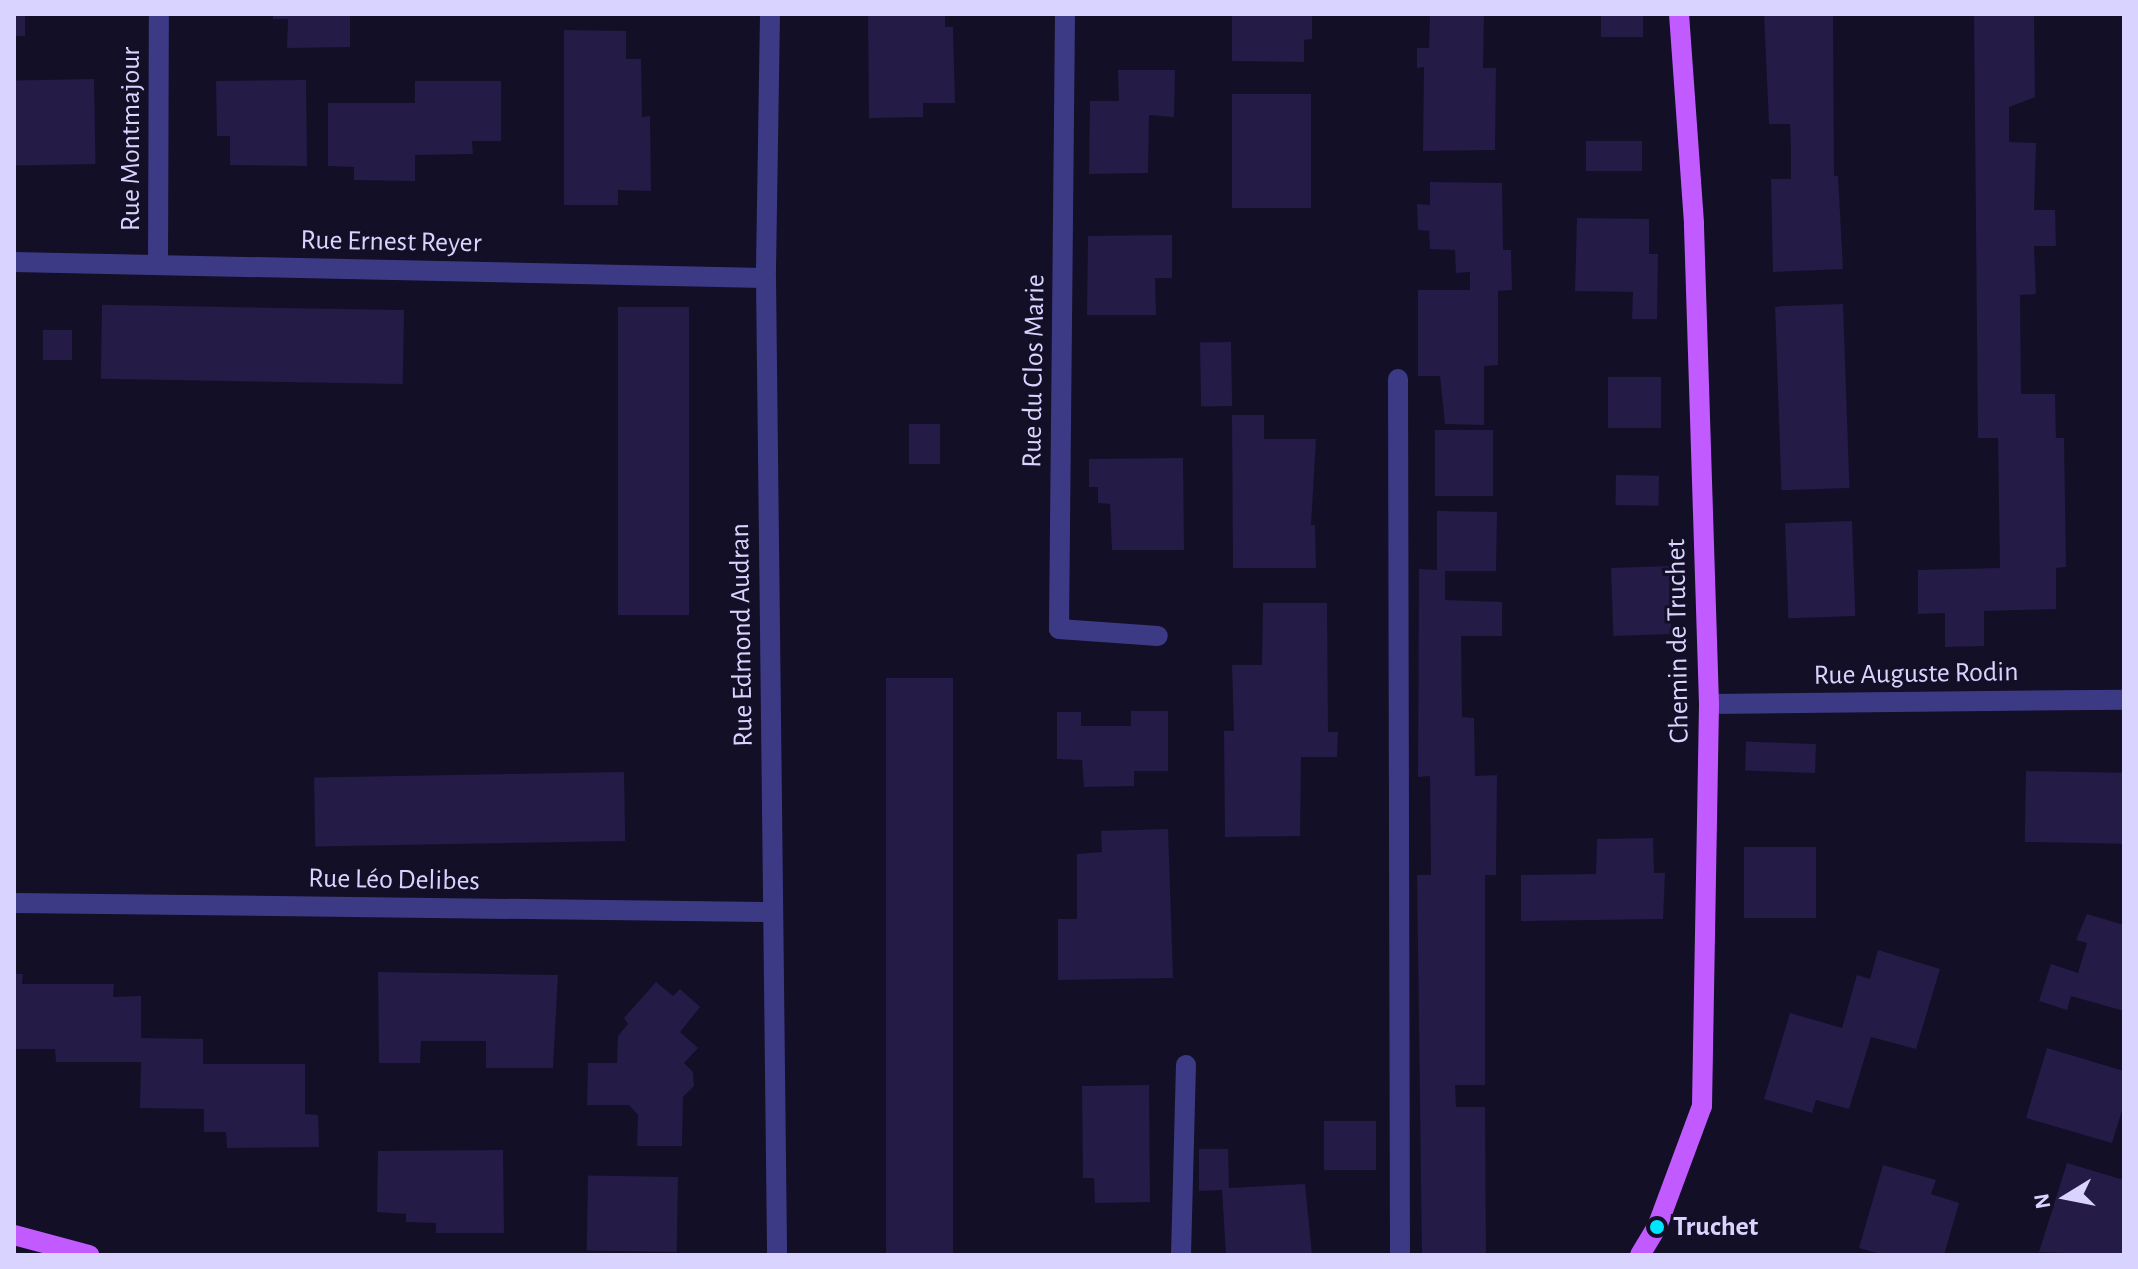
<!DOCTYPE html>
<html>
<head>
<meta charset="utf-8">
<style>
  body { margin:0 }
  #map { position:relative; width:2138px; height:1269px; overflow:hidden; background:#130f26; font-family:"Alegreya Sans",sans-serif }
  div>[style] { position:absolute }
  [style*='--x'] { left:calc(var(--x)*1px); top:calc(var(--y)*1px); width:calc(var(--w)*1px); rotate:calc(var(--a)*1deg) }
  .building>* { inset:0; background:#241b47; transform-origin:0 0 }
  .minor>* { height:20px; margin:-10px; padding:0 10px; transform-origin:10px; border-radius:10px; background:#3d3a85 }
  .major>* { height:20px; margin:-10px; padding:0 10px; transform-origin:10px; border-radius:10px; background:#c25bff }
  .dots>* { width:22px; height:22px; translate:-50% -50%; box-sizing:border-box; border:4px solid #130f26; border-radius:50% }
  span { translate:-50% -50%; white-space:nowrap; text-align:center; line-height:1.15; -webkit-text-stroke:6px #130f26; paint-order:stroke }
  .street-label { font-size:28px; color:#d9d4ff }
  .poi-label { font-size:28px; color:#d9d4ff; font-weight:700 }
  .left { translate:0 -50%; text-align:left }
  .frame { position:absolute; inset:0; border:16px solid #d9d4ff; pointer-events:none }
  .north { position:absolute; left:2026px; top:1157px; width:80px; height:80px; -webkit-text-stroke:6px #130f26; paint-order:stroke; rotate:260deg; font-size:22px; font-weight:700; line-height:32px; text-align:center; color:#d9d4ff }
  .north::after { content:''; display:block; margin:auto; width:28px; height:36px; background:#d9d4ff; clip-path:polygon(50% 0,100% 100%,50% 72%,0 100%) }
</style>
</head>
<body>
<div id="map">
  <div class="building">
    <div style="left:14px;top:14px;width:11px;height:22px"></div>
    <div style="clip-path:polygon(273px 14px,350px 14px,350px 47px,287px 48px,288px 19px,273px 19px)"></div>
    <div style="clip-path:polygon(868px 14px,945px 14px,945px 27px,953px 27px,955px 103px,923px 103px,923px 117px,869px 118px)"></div>
    <div style="clip-path:polygon(1232px 14px,1312px 14px,1312px 39px,1304px 40px,1304px 62px,1232px 61px)"></div>
    <div style="clip-path:polygon(1430px 14px,1484px 14px,1483px 68px,1496px 68px,1495px 150px,1423px 151px,1424px 67px,1417px 68px,1417px 48px,1429px 48px)"></div>
    <div style="left:1601px;top:14px;width:42px;height:23px"></div>
    <div style="clip-path:polygon(1764px 14px,1833px 14px,1834px 176px,1838px 176px,1843px 269px,1773px 272px,1771px 179px,1791px 179px,1791px 151px,1790px 124px,1769px 124px)"></div>
    <div style="clip-path:polygon(1974px 14px,2034px 14px,2035px 97px,2009px 107px,2009px 142px,2036px 143px,2034px 210px,2055px 210px,2056px 246px,2034px 246px,2036px 294px,2020px 295px,2021px 394px,2055px 394px,2056px 438px,2064px 438px,2066px 567px,2056px 568px,2056px 609px,1984px 611px,1984px 646px,1945px 647px,1945px 613px,1918px 614px,1918px 570px,2000px 568px,1998px 438px,1978px 438px)"></div>
    <div style="clip-path:polygon(564px 30px,626px 31px,626px 59px,641px 59px,642px 117px,650px 116px,651px 191px,618px 190px,618px 205px,564px 205px)"></div>
    <div style="clip-path:polygon(1118px 70px,1175px 70px,1174px 117px,1149px 115px,1148px 173px,1089px 174px,1090px 101px,1119px 101px)"></div>
    <div style="left:94px;top:79px;width:85px;height:80px;rotate:89deg"></div>
    <div style="clip-path:polygon(306px 80px,307px 166px,230px 165px,230px 136px,217px 136px,216px 81px)"></div>
    <div style="clip-path:polygon(415px 81px,501px 81px,501px 141px,472px 141px,473px 154px,415px 155px,415px 181px,354px 180px,354px 167px,328px 166px,328px 103px,415px 103px)"></div>
    <div style="left:1311px;top:94px;width:114px;height:79px;rotate:90deg"></div>
    <div style="left:1586px;top:141px;width:56px;height:30px"></div>
    <div style="clip-path:polygon(1430px 182px,1502px 183px,1503px 250px,1511px 250px,1512px 290px,1498px 291px,1498px 365px,1484px 366px,1484px 425px,1445px 424px,1440px 376px,1418px 376px,1418px 290px,1470px 290px,1470px 272px,1456px 273px,1455px 250px,1430px 249px,1429px 231px,1418px 230px,1417px 204px,1430px 205px)"></div>
    <div style="clip-path:polygon(1577px 218px,1649px 219px,1649px 254px,1658px 254px,1657px 319px,1632px 319px,1633px 292px,1575px 291px)"></div>
    <div style="clip-path:polygon(1172px 235px,1172px 278px,1155px 278px,1156px 315px,1087px 315px,1088px 236px)"></div>
    <div style="left:1843px;top:304px;width:184px;height:68px;rotate:88deg"></div>
    <div style="left:618px;top:307px;width:71px;height:308px"></div>
    <div style="left:404px;top:310px;width:74px;height:302px;rotate:91deg"></div>
    <div style="left:72px;top:330px;width:30px;height:29px;rotate:90deg"></div>
    <div style="left:1231px;top:342px;width:64px;height:31px;rotate:89deg"></div>
    <div style="left:1608px;top:377px;width:53px;height:51px"></div>
    <div style="clip-path:polygon(1232px 415px,1264px 415px,1264px 439px,1316px 439px,1311px 525px,1315px 525px,1316px 568px,1233px 568px)"></div>
    <div style="left:940px;top:424px;width:40px;height:31px;rotate:90deg"></div>
    <div style="left:1435px;top:430px;width:58px;height:66px"></div>
    <div style="clip-path:polygon(1183px 458px,1184px 550px,1112px 550px,1110px 504px,1098px 503px,1098px 487px,1089px 487px,1089px 459px)"></div>
    <div style="left:1616px;top:475px;width:43px;height:30px;rotate:1deg"></div>
    <div style="clip-path:polygon(1437px 511px,1497px 512px,1496px 571px,1445px 571px,1445px 600px,1502px 602px,1502px 636px,1461px 636px,1462px 717px,1474px 718px,1475px 776px,1497px 775px,1496px 875px,1485px 875px,1485px 1085px,1455px 1085px,1456px 1107px,1485px 1107px,1486px 1255px,1422px 1255px,1417px 875px,1431px 875px,1430px 776px,1418px 777px,1419px 569px,1437px 570px)"></div>
    <div style="left:1852px;top:521px;width:95px;height:67px;rotate:88deg"></div>
    <div style="left:1669px;top:566px;width:68px;height:58px;rotate:88deg"></div>
    <div style="clip-path:polygon(1263px 603px,1327px 603px,1328px 732px,1338px 732px,1337px 757px,1301px 757px,1300px 836px,1225px 837px,1224px 731px,1234px 731px,1232px 665px,1262px 665px)"></div>
    <div style="left:886px;top:678px;width:67px;height:577px"></div>
    <div style="clip-path:polygon(1131px 711px,1168px 711px,1168px 771px,1134px 771px,1134px 786px,1084px 787px,1082px 760px,1057px 759px,1057px 712px,1081px 712px,1081px 726px,1131px 726px)"></div>
    <div style="left:1816px;top:744px;width:29px;height:70px;rotate:92deg"></div>
    <div style="left:2026px;top:771px;width:98px;height:71px;rotate:1deg"></div>
    <div style="left:624px;top:772px;width:69px;height:310px;rotate:89deg"></div>
    <div style="clip-path:polygon(1168px 829px,1173px 978px,1058px 980px,1058px 919px,1077px 919px,1077px 854px,1102px 852px,1101px 831px)"></div>
    <div style="clip-path:polygon(1653px 838px,1654px 873px,1665px 873px,1663px 919px,1521px 921px,1521px 875px,1596px 874px,1597px 839px)"></div>
    <div style="left:1744px;top:847px;width:72px;height:71px"></div>
    <div style="clip-path:polygon(2087px 914px,2124px 925px,2124px 1011px,2071px 996px,2067px 1010px,2039px 1001px,2051px 964px,2078px 973px,2087px 943px,2076px 940px)"></div>
    <div style="clip-path:polygon(1878px 950px,1940px 969px,1916px 1049px,1871px 1037px,1849px 1109px,1816px 1100px,1812px 1113px,1764px 1099px,1790px 1013px,1842px 1028px,1857px 975px,1870px 979px)"></div>
    <div style="clip-path:polygon(378px 972px,558px 975px,553px 1068px,486px 1068px,486px 1041px,421px 1041px,420px 1063px,379px 1063px)"></div>
    <div style="clip-path:polygon(14px 974px,23px 974px,22px 984px,114px 984px,113px 997px,141px 996px,141px 1038px,203px 1039px,203px 1064px,305px 1064px,305px 1114px,318px 1115px,319px 1147px,227px 1148px,226px 1132px,204px 1132px,204px 1109px,140px 1108px,141px 1062px,56px 1062px,55px 1049px,14px 1049px)"></div>
    <div style="clip-path:polygon(656px 982px,673px 996px,680px 989px,700px 1007px,680px 1032px,698px 1048px,684px 1063px,693px 1072px,694px 1086px,683px 1097px,682px 1146px,637px 1146px,638px 1115px,629px 1105px,587px 1105px,588px 1063px,617px 1063px,618px 1036px,628px 1024px,624px 1018px)"></div>
    <div style="clip-path:polygon(2047px 1048px,2124px 1071px,2124px 1104px,2112px 1143px,2026px 1118px)"></div>
    <div style="clip-path:polygon(1149px 1085px,1150px 1202px,1095px 1203px,1094px 1178px,1083px 1178px,1082px 1086px)"></div>
    <div style="left:1324px;top:1121px;width:52px;height:49px"></div>
    <div style="clip-path:polygon(1199px 1149px,1228px 1149px,1229px 1188px,1305px 1184px,1312px 1255px,1226px 1255px,1222px 1190px,1199px 1191px)"></div>
    <div style="clip-path:polygon(503px 1150px,504px 1233px,436px 1233px,436px 1223px,406px 1222px,406px 1214px,377px 1212px,378px 1151px)"></div>
    <div style="clip-path:polygon(2067px 1163px,2124px 1180px,2124px 1255px,2039px 1252px)"></div>
    <div style="clip-path:polygon(1883px 1165px,1936px 1180px,1931px 1194px,1959px 1203px,1944px 1255px,1884px 1255px,1859px 1248px)"></div>
    <div style="left:678px;top:1177px;width:75px;height:90px;rotate:91deg"></div>
  </div>
  <div class="minor">
    <div style="--x:770;--y:14;--w:264;--a:90.9"></div>
    <div style="--x:766;--y:278;--w:977;--a:89.35"></div>
    <div style="--x:1065;--y:14;--w:615;--a:90.56"></div>
    <div style="--x:1059;--y:629;--w:99;--a:4"></div>
    <div style="--x:14;--y:262;--w:752;--a:1.22"></div>
    <div style="--x:158;--y:265;--w:251;--a:-89.8"></div>
    <div style="--x:1398;--y:379;--w:876;--a:89.87"></div>
    <div style="--x:1709;--y:704;--w:415;--a:-0.6"></div>
    <div style="--x:14;--y:903;--w:758;--a:0.68"></div>
    <div style="--x:1181;--y:1255;--w:190;--a:-88.5"></div>
  </div>
  <div class="major">
    <div style="--x:14;--y:1235;--w:78;--a:14.9"></div>
    <div style="--x:1640;--y:1255;--w:33;--a:-59"></div>
    <div style="--x:1657;--y:1227;--w:129;--a:-69.6"></div>
    <div style="--x:1702;--y:1106;--w:402;--a:-89"></div>
    <div style="--x:1709;--y:704;--w:481;--a:-91.8"></div>
    <div style="--x:1694;--y:223;--w:210;--a:-94.1"></div>
  </div>
  <div class="dots">
    <div style="left:1657px;top:1227px;background:#00e5ff"></div>
  </div>
  <div class="street-label">
    <span style="left:131px;top:139px;rotate:-90deg">Rue Montmajour</span>
    <span style="left:391px;top:242px;rotate:1deg">Rue Ernest Reyer</span>
    <span style="left:1034px;top:371px;rotate:-89deg">Rue du Clos Marie</span>
    <span style="left:742px;top:635px;rotate:-91deg">Rue Edmond Audran</span>
    <span style="left:1678px;top:641px;rotate:-91deg">Chemin de Truchet</span>
    <span style="left:1916px;top:674px;rotate:-1deg">Rue Auguste Rodin</span>
    <span style="left:394px;top:880px;rotate:1deg">Rue Léo Delibes</span>
  </div>
  <div class="poi-label">
    <span class="left" style="left:1673px;top:1227px">Truchet</span>
  </div>
  <div class="frame"></div>
  <div class="north">N</div>
</div>
</body>
</html>
